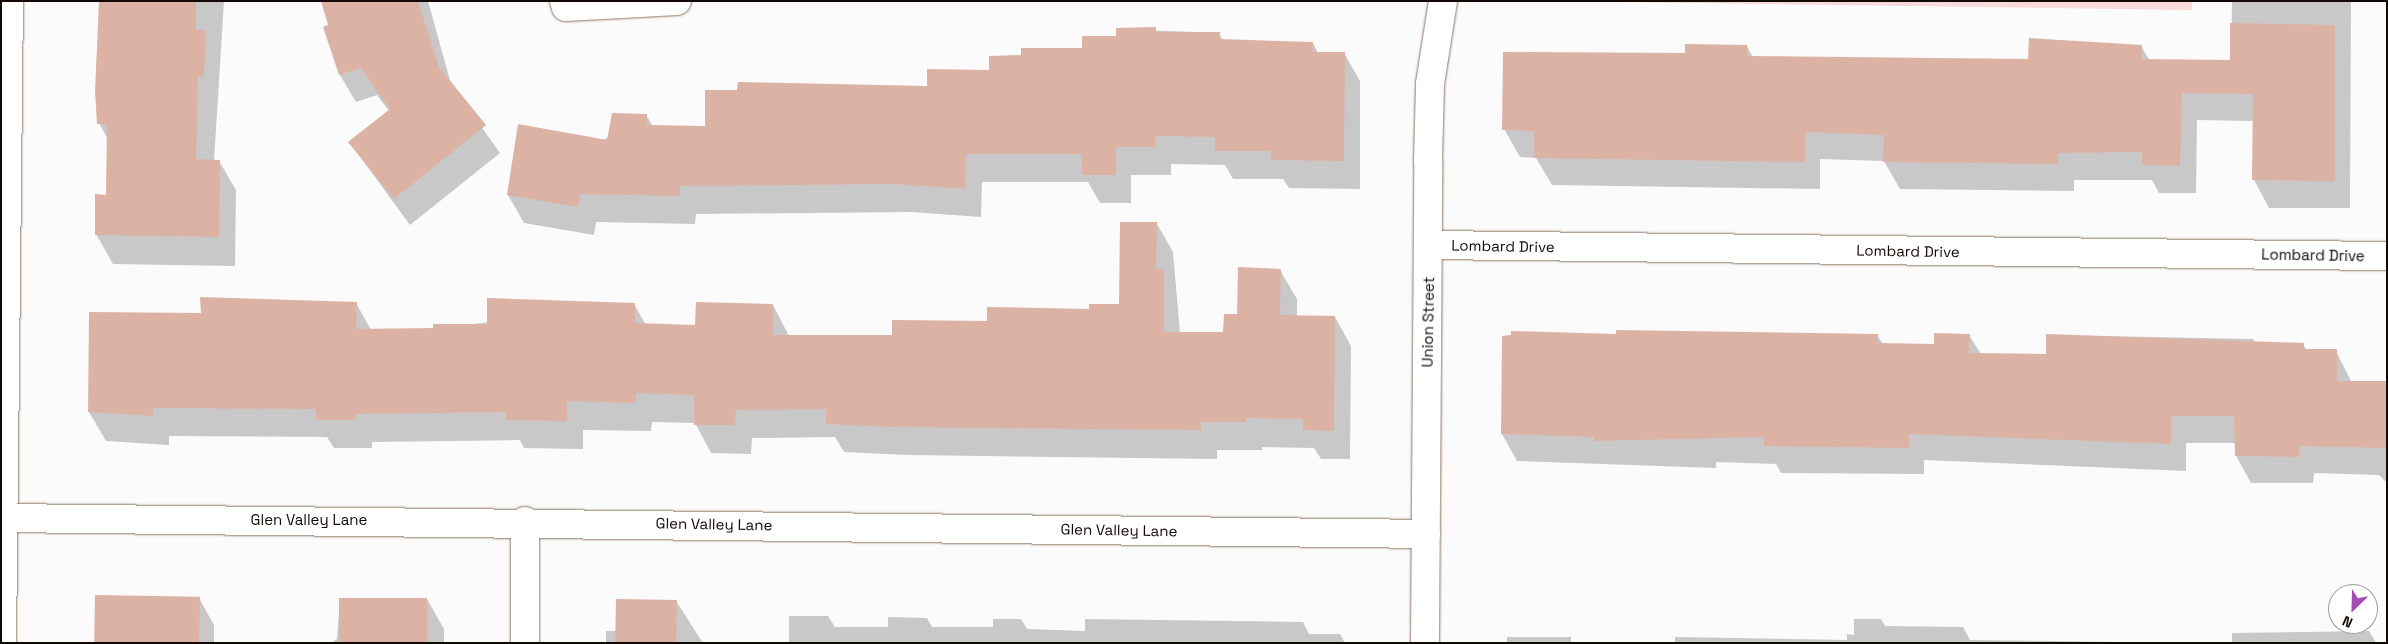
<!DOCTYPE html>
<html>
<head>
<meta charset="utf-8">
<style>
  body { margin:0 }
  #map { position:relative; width:2388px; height:644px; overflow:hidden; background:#fbfbfb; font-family:"Space Grotesk",sans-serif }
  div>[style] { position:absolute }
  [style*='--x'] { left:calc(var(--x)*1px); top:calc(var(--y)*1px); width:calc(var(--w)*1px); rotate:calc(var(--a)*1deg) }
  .green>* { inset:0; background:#f7d9d9 }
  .shadow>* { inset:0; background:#0003; transform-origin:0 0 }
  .building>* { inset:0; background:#dcb2a4; transform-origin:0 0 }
  .roads { filter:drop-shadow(0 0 1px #8d7462) drop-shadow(0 0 1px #8d7462) }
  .minor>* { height:28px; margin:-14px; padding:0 14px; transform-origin:14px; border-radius:14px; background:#fff }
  span { translate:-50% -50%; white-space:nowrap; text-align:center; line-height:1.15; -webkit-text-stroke:4px #fff; paint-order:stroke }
  .street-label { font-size:15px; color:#120904 }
  .frame { position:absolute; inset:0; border:2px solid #120904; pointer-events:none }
  .north { position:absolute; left:2328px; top:584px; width:50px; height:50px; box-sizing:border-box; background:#fff; border:1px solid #a09d9b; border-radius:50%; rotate:204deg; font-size:14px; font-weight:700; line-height:20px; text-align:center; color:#120904 }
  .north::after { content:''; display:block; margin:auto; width:18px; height:22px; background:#a74cb7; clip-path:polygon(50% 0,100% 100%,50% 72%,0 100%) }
</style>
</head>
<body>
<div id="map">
  <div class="green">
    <div style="clip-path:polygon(1546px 1px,2192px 1px,2192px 10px)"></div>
  </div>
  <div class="shadow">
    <div style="clip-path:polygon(100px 1px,224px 1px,214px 161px,219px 161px,236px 190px,235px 266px,113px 264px,96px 234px,108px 196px,108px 140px,99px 123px)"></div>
    <div style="clip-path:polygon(333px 1px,428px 1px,451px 84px,500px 153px,410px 225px,350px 143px,389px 111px,377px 95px,356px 102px,340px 75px,325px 28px,330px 26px)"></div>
    <div style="clip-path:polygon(2232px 1px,2351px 1px,2350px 208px,2269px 208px,2254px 180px,2254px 121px,2197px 120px,2196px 193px,2159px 193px,2152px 180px,2074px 180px,2074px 191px,1900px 189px,1884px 161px,1820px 159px,1820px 189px,1552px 185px,1536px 158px,1520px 157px,1504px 129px,1686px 54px,1747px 46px,1753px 58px,2030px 60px,2141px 46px,2150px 61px,2231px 61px)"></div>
    <div style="clip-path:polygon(1117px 29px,1219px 33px,1223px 41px,1313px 43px,1318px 53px,1344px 53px,1360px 81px,1360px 189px,1289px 188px,1283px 179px,1233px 179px,1225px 165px,1171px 164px,1171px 175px,1131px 175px,1131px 203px,1100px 203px,1088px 182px,982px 182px,981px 217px,911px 212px,696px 214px,695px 224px,596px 222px,594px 235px,524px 223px,508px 195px,646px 115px,653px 126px,706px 127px,928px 87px,990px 71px,1022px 57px,1083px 49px,1118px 38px)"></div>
    <div style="clip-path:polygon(1157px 224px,1173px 252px,1180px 333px,1225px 333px,1280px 270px,1297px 299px,1297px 317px,1335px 317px,1351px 346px,1350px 459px,1321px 459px,1314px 448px,1262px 447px,1262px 450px,1217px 450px,1217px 459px,908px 455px,844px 452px,835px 437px,752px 438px,751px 454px,711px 453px,695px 423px,652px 422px,651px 431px,583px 430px,583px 449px,524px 448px,520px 440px,372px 442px,372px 448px,334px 448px,327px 437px,169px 436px,169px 445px,106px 441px,89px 412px,202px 314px,356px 303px,371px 330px,434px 329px,634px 304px,646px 325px,697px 326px,773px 305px,789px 336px,893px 336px,1120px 305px)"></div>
    <div style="clip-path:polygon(1877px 335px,1883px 344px,1935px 345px,1969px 335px,1981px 354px,2047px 356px,2047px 335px,2253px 339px,2256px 345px,2303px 345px,2307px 350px,2336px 351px,2352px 383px,2387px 383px,2387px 483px,2379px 475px,2314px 473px,2313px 483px,2251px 483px,2236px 456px,2236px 443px,2186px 443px,2186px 471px,1924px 460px,1924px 474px,1781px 473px,1776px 464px,1716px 462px,1716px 468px,1517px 461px,1502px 434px,1617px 336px)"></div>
    <div style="clip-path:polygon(96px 596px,199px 598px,214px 625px,214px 643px,100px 643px,95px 632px)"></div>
    <div style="clip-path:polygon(340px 599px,427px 599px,444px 629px,444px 643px,331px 643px,337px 639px)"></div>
    <div style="clip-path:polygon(676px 601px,703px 643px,606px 643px,606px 631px,617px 631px)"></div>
    <div style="clip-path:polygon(789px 616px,828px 616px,835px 627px,888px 627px,888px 617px,927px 618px,932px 627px,993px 627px,993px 619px,1021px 619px,1027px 629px,1085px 631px,1085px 619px,1303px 622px,1309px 634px,1340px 634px,1345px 643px,789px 643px)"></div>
    <div style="clip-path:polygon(1854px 619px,1881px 619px,1885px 626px,1963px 627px,1970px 640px,2190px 643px,1675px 643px,1675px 637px,1847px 640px,1847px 634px,1854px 635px)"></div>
    <div style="clip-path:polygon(2369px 631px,2376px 643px,2232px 643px,2232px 633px)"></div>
    <div style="left:1507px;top:637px;width:64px;height:6px"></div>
  </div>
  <div class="building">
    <div style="clip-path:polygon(99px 1px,196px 1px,196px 30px,206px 30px,204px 77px,198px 77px,196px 159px,220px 160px,219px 237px,95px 235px,95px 194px,106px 195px,107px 124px,97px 124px,95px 91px)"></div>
    <div style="clip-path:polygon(321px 1px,418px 1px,439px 67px,486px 125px,394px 199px,348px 142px,390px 109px,361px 68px,339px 75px,323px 27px,328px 25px)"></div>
    <div style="clip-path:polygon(2230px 23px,2335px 25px,2335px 181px,2252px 180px,2253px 94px,2182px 93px,2180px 166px,2142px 165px,2142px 152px,2058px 153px,2058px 164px,1883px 162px,1884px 135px,1805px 132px,1805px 162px,1534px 158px,1534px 131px,1502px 130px,1503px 52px,1685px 53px,1685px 44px,1747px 45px,1747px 56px,2028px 59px,2029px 38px,2142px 45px,2142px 59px,2230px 60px)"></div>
    <div style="clip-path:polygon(1156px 27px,1156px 32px,1220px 32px,1219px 39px,1313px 42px,1313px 52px,1345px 52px,1344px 161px,1271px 160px,1271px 151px,1215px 151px,1215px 137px,1155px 136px,1155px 147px,1116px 147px,1116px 175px,1082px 175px,1082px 154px,966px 154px,965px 189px,894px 184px,680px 186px,680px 196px,580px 194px,578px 207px,507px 195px,518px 124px,607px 140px,612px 113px,647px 114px,647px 125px,705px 126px,705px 90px,737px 90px,738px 82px,927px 86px,927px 69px,989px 70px,989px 56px,1021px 55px,1021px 48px,1082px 48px,1082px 36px,1116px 36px,1116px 28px)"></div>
    <div style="clip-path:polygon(1120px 222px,1157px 222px,1156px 269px,1164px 269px,1164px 332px,1223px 332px,1224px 314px,1237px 314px,1238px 267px,1281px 269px,1280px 315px,1335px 316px,1334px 431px,1303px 430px,1303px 419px,1246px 418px,1246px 422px,1201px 422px,1201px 430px,891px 427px,826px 424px,826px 409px,736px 410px,735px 425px,694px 425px,694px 395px,636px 393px,635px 403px,567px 401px,567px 421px,506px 420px,506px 412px,356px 414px,356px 420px,316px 420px,316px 409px,153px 408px,153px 416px,88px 412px,89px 312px,201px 313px,200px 297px,357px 302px,356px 329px,433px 328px,433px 324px,487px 324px,487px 298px,635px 303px,635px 323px,695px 325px,696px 302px,773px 304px,773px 335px,892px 335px,892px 320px,987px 321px,987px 307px,1089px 309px,1089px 304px,1119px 304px)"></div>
    <div style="clip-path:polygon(1616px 330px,1878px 334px,1878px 343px,1934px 344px,1934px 333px,1970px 334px,1969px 353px,2046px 354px,2046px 334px,2304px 343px,2304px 349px,2337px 349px,2337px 381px,2387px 381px,2387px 448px,2299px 446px,2299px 457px,2235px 456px,2234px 416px,2171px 416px,2171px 444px,1909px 434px,1909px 448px,1764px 446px,1764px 437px,1594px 441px,1594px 437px,1501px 434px,1502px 336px,1511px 335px,1511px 331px,1616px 334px)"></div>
    <div style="left:95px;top:595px;width:105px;height:48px;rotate:1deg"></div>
    <div style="left:339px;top:598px;width:88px;height:45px"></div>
    <div style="left:616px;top:599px;width:61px;height:44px;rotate:1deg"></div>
  </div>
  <div class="roads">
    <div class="minor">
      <div style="--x:564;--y:1;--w:6;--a:72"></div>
      <div style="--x:566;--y:7;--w:111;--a:-3.1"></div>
      <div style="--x:1429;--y:245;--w:958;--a:0.66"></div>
      <div style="--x:1;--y:518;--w:1425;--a:0.64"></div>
      <div style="--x:2;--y:643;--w:642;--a:-89.38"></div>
      <div style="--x:525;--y:643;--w:122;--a:-90"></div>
      <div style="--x:1425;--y:643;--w:482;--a:-89.6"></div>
      <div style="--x:1428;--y:161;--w:77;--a:-88.5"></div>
      <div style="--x:1430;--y:84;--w:84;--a:-81.1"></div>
    </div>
  </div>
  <div class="street-label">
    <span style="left:1503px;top:246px;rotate:1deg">Lombard Drive</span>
    <span style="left:1908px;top:251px;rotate:1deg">Lombard Drive</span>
    <span style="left:2313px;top:255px;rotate:1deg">Lombard Drive</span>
    <span style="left:1428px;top:322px;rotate:-89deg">Union Street</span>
    <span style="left:309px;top:520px">Glen Valley Lane</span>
    <span style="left:714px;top:524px;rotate:1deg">Glen Valley Lane</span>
    <span style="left:1119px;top:530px;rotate:1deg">Glen Valley Lane</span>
  </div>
  <div class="frame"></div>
  <div class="north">N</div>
</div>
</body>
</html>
